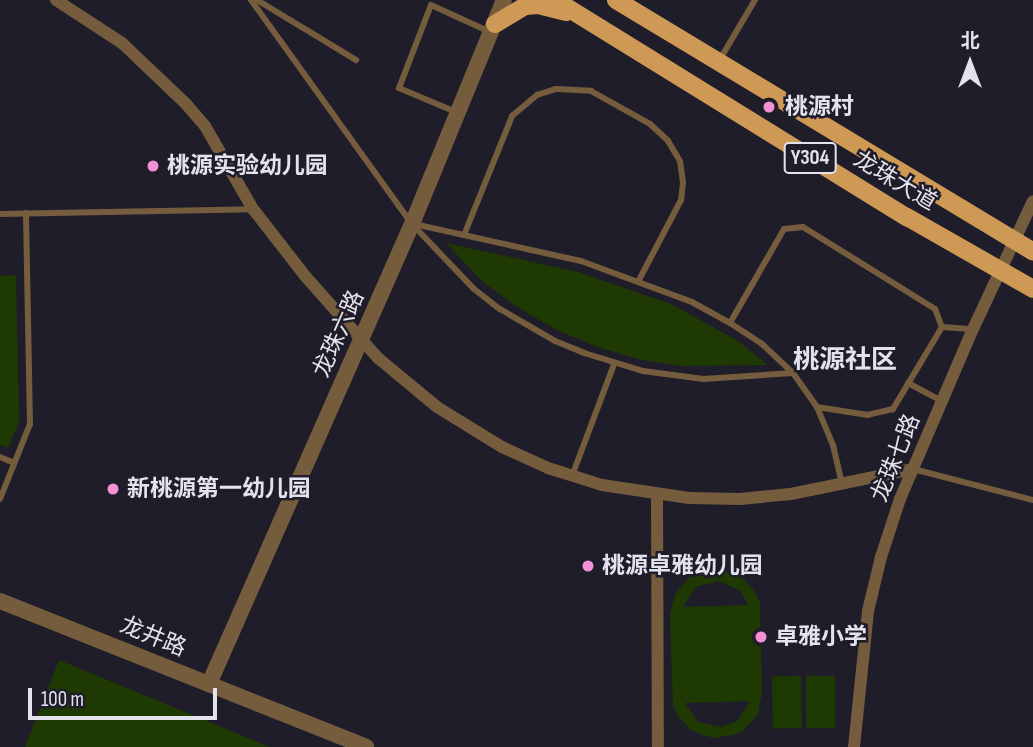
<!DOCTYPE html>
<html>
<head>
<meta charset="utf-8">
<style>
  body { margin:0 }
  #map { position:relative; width:1033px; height:747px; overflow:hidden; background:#1f1d2a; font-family:"Sofia Sans Condensed","Noto Sans SC",sans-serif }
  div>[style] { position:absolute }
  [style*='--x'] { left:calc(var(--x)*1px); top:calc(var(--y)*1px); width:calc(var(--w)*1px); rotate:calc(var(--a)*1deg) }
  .green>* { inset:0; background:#1f3903; transform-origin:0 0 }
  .service>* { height:6px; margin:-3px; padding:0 3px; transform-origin:3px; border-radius:3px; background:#755c3d }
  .minor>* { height:12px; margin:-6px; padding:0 6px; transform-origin:6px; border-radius:6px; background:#755c3d }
  .tertiary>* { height:16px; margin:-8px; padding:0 8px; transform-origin:8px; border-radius:8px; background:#755c3d }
  .primary>* { height:18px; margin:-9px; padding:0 9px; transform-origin:9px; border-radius:9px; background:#ce9855 }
  .dots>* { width:19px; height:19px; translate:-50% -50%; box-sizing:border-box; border:4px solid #1f1d2a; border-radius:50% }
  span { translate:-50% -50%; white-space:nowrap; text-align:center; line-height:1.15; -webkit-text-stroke:5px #1f1d2a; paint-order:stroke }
  .shield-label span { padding:2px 5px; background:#1f1d2a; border:2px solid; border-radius:5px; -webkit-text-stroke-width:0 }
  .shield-label { font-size:21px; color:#e4e3ed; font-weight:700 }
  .poi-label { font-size:23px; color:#e4e3ed; font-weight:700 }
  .left { translate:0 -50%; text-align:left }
  .street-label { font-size:23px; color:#e4e3ed }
  .quarter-label { font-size:26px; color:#e4e3ed; font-weight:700 }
  .north { position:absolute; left:935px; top:28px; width:70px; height:70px; -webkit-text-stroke:5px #1f1d2a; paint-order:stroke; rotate:0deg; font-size:19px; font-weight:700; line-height:28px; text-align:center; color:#e4e3ed }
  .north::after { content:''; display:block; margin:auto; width:24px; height:32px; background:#e4e3ed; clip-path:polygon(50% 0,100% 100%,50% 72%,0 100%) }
  .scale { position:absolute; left:28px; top:688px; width:189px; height:32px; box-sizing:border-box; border:4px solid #e4e3ed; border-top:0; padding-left:9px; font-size:21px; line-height:24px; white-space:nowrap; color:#e4e3ed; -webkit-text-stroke:5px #1f1d2a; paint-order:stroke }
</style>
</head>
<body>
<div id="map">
  <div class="green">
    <div style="clip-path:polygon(446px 243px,578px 272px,671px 304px,738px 341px,768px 365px,681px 366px,637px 359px,595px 346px,555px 329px,517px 307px,482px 281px)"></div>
    <div style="clip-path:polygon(16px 275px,19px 422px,8px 448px,0 445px,0 276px)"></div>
    <div style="clip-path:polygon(evenodd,720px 569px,741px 577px,755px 592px,760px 603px,762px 693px,758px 714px,744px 730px,734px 735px,713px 738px,692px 731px,677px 715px,673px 705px,670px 614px,675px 594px,689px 578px,699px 572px,720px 569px,719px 581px,741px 591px,748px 605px,683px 607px,696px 587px,719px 581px,720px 569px,750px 701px,737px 721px,722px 727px,698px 722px,685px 703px,750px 701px)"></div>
    <div style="clip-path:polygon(59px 660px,270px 747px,25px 747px)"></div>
    <div style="left:801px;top:676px;width:52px;height:29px;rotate:89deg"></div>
    <div style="left:806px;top:676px;width:29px;height:52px"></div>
  </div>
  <div class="service">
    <div style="--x:251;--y:0;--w:276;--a:54.3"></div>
    <div style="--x:412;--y:224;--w:90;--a:46.4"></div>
    <div style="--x:474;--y:289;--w:33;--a:38"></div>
    <div style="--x:500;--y:309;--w:64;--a:30.2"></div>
    <div style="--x:555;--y:341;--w:31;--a:22"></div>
    <div style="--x:584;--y:353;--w:62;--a:17"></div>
    <div style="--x:643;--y:371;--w:61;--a:7.6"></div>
    <div style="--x:703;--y:379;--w:90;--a:-3.8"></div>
    <div style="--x:257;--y:0;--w:116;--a:31.2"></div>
    <div style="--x:719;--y:61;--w:71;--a:-59.5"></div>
    <div style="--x:456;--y:112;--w:62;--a:-157.2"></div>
    <div style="--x:399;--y:88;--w:89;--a:-68.9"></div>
    <div style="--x:431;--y:5;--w:65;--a:24.6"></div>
    <div style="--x:0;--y:214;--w:253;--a:-1.1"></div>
    <div style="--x:414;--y:224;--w:171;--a:12.5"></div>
    <div style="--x:581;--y:261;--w:118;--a:20.3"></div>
    <div style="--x:692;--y:302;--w:43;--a:28.9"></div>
    <div style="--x:730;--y:323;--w:38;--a:33"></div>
    <div style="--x:762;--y:344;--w:42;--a:43.1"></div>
    <div style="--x:793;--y:373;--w:42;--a:54.8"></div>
    <div style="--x:817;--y:407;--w:41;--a:67.2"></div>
    <div style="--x:833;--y:445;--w:40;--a:77"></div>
    <div style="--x:464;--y:235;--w:128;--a:-68"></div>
    <div style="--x:512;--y:116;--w:33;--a:-40"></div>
    <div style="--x:537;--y:95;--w:20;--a:-18"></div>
    <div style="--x:556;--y:89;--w:35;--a:3"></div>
    <div style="--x:591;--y:91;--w:68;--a:29.2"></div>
    <div style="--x:650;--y:124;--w:25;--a:43"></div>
    <div style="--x:668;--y:141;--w:23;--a:59"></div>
    <div style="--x:680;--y:161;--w:21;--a:82"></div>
    <div style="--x:683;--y:182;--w:18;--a:96"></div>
    <div style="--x:681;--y:200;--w:90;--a:117.7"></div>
    <div style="--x:730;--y:323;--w:108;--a:-60.1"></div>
    <div style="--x:784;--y:229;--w:19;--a:-6"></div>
    <div style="--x:803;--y:227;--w:155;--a:31.8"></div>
    <div style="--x:935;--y:309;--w:19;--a:69"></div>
    <div style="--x:942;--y:327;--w:96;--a:120.9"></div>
    <div style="--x:893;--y:409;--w:26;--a:167"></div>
    <div style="--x:868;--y:415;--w:52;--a:-171.1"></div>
    <div style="--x:942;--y:327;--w:31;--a:4"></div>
    <div style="--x:908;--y:383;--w:38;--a:28"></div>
    <div style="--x:0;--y:457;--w:15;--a:23"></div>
    <div style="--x:913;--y:469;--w:124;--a:14.5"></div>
    <div style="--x:572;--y:476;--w:120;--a:-69.4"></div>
    <div style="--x:0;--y:499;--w:81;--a:-68.2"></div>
    <div style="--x:30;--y:424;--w:211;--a:-91.1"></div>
  </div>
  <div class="minor">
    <div style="--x:56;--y:0;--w:79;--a:33.1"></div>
    <div style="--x:122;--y:43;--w:88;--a:43.6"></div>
    <div style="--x:186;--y:104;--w:29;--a:49"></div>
    <div style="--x:205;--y:126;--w:96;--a:60"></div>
    <div style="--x:253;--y:209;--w:86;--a:52.1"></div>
    <div style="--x:306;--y:277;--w:108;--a:48.4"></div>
    <div style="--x:378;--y:358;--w:77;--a:39.7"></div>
    <div style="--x:437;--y:407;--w:76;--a:31.6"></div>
    <div style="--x:502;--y:447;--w:51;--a:24.5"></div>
    <div style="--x:548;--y:468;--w:57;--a:17.5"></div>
    <div style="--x:602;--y:485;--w:88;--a:8.5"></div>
    <div style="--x:689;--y:498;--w:51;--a:1.1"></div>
    <div style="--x:740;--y:499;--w:51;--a:-5.6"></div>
    <div style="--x:791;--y:494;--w:125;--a:-11.6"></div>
    <div style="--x:657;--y:495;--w:252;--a:89.8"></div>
    <div style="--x:854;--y:747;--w:137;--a:-84.1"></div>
    <div style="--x:868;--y:611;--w:56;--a:-76.5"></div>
    <div style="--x:881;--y:557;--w:61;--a:-71.9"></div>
    <div style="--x:900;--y:499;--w:185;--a:-66.8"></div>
    <div style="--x:973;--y:329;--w:141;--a:-64.9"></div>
  </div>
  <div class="tertiary">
    <div style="--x:0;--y:601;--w:394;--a:21.7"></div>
    <div style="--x:209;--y:684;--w:503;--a:-66.19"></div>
    <div style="--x:412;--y:224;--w:242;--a:-67.7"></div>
  </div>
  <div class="primary">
    <div style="--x:555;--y:0;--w:414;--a:31.7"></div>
    <div style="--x:907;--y:217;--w:145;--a:29.7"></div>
    <div style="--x:616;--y:0;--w:487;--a:31.1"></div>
    <div style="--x:495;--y:24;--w:35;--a:-31"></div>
    <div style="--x:525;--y:6;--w:13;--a:-4"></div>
    <div style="--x:538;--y:5;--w:29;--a:14"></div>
  </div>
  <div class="dots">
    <div style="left:769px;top:107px;background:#f491d4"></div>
    <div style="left:153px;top:166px;background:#f491d4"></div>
    <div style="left:113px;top:489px;background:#f491d4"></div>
    <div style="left:588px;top:566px;background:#f491d4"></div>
    <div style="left:761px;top:637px;background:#f491d4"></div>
  </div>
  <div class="shield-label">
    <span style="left:810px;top:158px">Y304</span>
  </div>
  <div class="poi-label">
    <span class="left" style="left:785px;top:107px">桃源村</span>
    <span class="left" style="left:167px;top:166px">桃源实验幼儿园</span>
    <span class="left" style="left:127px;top:489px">新桃源第一幼儿园</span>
    <span class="left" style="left:602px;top:566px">桃源卓雅幼儿园</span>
    <span class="left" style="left:775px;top:637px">卓雅小学</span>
  </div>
  <div class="street-label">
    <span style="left:895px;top:181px;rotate:31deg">龙珠大道</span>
    <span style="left:339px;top:334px;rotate:-66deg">龙珠六路</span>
    <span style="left:896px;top:458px;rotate:-68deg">龙珠七路</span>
    <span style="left:153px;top:637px;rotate:22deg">龙井路</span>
  </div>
  <div class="quarter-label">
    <span style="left:845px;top:361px">桃源社区</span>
  </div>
  <div class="north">北</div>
  <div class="scale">100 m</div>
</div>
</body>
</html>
